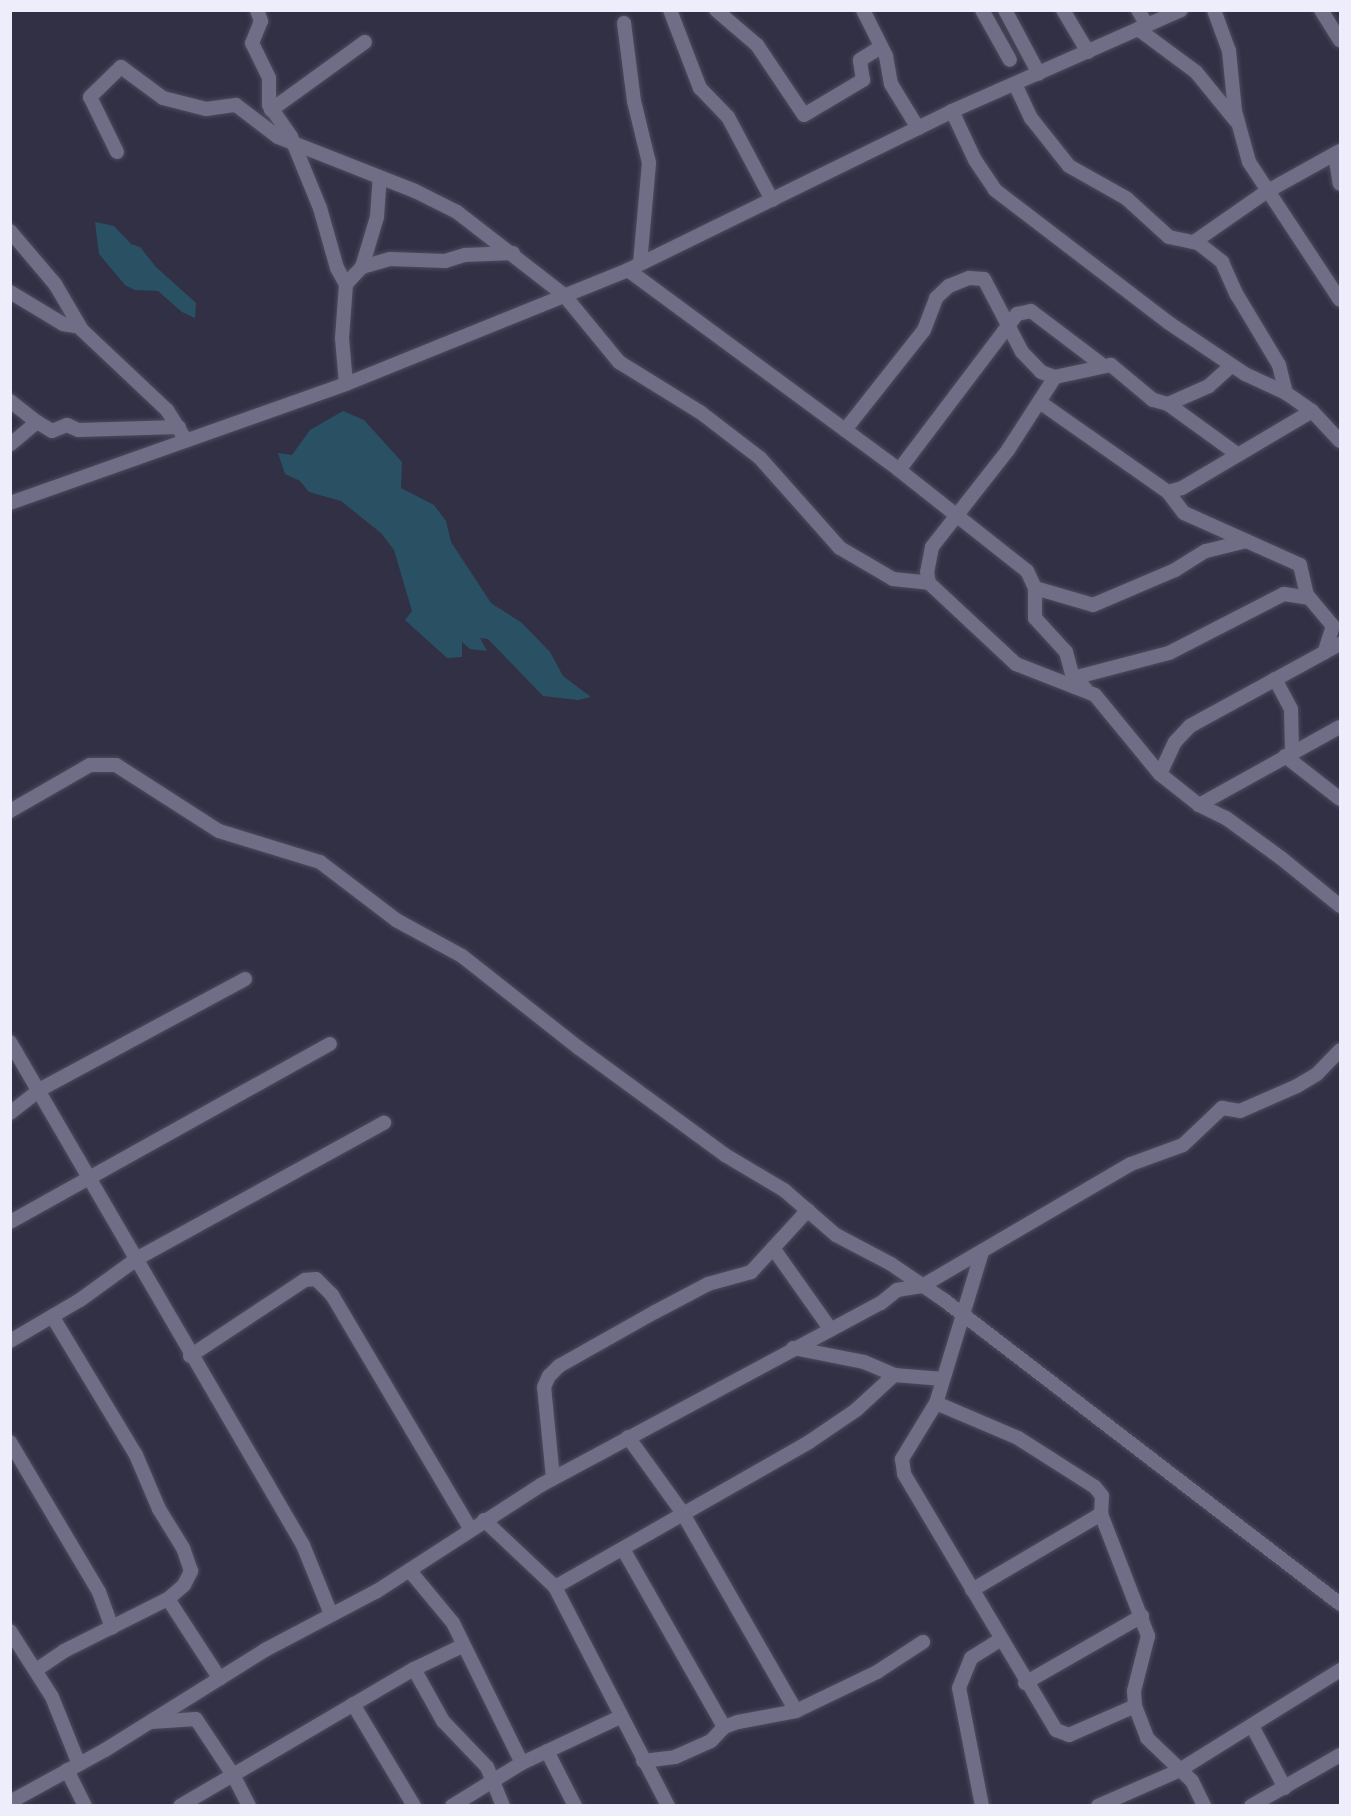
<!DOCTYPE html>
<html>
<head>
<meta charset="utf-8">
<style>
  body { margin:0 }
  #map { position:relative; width:1351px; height:1816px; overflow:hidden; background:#323045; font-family:"Zilla Slab",serif }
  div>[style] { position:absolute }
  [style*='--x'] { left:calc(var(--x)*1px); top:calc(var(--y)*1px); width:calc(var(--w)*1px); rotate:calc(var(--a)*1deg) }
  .water>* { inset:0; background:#295163 }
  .roads { filter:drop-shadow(0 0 2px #4d4b5d) drop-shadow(0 0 2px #4d4b5d) }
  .minor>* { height:14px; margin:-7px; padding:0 7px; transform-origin:7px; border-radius:7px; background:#706e87 }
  span { translate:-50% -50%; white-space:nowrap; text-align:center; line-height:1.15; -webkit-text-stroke:5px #1a1923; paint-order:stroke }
  .frame { position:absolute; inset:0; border:12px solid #ededfb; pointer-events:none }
</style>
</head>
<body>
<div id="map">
  <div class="water">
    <div style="clip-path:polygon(95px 222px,114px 226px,131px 244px,140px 247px,156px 267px,196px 303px,195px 318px,182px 312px,158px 291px,135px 290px,125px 285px,99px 254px)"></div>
    <div style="clip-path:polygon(343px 411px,364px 420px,402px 462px,401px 488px,434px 505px,446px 521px,451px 542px,491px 603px,522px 623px,550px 652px,563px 676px,591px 697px,578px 700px,543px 696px,488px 639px,480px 638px,487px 651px,470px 649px,462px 642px,462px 657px,447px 658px,405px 620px,412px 611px,394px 550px,381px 533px,341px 501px,309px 492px,300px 481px,285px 474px,278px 453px,292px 455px,310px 430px)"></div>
  </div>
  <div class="roads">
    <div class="minor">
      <div style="--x:257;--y:10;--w:12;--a:70"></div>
      <div style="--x:261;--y:21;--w:24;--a:112"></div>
      <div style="--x:252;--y:43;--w:39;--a:64"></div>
      <div style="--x:269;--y:78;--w:27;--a:90"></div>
      <div style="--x:269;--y:105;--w:39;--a:55"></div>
      <div style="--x:291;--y:137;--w:77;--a:67.8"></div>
      <div style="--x:320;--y:208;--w:62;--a:74.2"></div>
      <div style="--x:337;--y:268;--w:18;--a:61"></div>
      <div style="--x:346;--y:284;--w:54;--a:94.2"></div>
      <div style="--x:342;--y:338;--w:46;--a:85"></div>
      <div style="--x:670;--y:10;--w:84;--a:69"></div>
      <div style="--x:700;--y:88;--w:40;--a:46"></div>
      <div style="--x:728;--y:117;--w:94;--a:62.1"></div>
      <div style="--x:716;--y:10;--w:54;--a:40.5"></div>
      <div style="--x:757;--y:45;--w:84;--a:56.1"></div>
      <div style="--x:804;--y:115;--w:69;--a:-30.7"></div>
      <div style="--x:863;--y:80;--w:20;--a:-99"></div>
      <div style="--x:860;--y:60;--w:25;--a:-32"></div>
      <div style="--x:863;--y:10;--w:51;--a:63.4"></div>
      <div style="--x:886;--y:56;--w:28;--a:80"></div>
      <div style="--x:891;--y:84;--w:52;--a:58.5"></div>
      <div style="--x:982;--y:10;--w:57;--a:60.8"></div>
      <div style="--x:1005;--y:10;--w:72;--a:62"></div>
      <div style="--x:1063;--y:10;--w:49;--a:59.2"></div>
      <div style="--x:1138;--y:10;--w:17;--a:59"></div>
      <div style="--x:1214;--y:10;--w:44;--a:69.9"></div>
      <div style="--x:1229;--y:51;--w:60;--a:84.3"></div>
      <div style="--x:1235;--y:111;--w:53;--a:74.6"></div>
      <div style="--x:1249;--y:162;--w:165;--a:56.6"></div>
      <div style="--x:1321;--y:10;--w:36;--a:58"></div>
      <div style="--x:624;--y:23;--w:79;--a:82.7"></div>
      <div style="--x:634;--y:101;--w:64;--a:76.4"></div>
      <div style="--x:649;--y:163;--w:101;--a:95.1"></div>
      <div style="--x:1138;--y:29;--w:72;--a:36.6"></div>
      <div style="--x:1196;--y:72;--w:63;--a:50.8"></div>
      <div style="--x:1015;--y:84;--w:38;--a:65"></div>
      <div style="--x:1031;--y:118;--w:61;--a:51.6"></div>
      <div style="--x:1069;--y:166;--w:65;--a:29.3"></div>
      <div style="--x:1126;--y:198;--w:58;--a:42.2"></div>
      <div style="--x:1169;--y:237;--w:30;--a:12"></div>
      <div style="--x:1198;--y:243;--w:31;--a:38"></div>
      <div style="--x:1222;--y:262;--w:36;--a:66"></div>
      <div style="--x:1237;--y:295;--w:82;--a:59"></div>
      <div style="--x:1279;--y:365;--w:29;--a:76"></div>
      <div style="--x:271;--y:110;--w:116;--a:-35.9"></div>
      <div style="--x:952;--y:111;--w:54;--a:64.9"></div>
      <div style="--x:975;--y:160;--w:36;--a:56"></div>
      <div style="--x:995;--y:190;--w:219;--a:37.4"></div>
      <div style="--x:1169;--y:323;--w:92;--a:33.9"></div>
      <div style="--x:1245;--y:374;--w:45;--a:24.9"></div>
      <div style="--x:1286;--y:393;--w:32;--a:35"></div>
      <div style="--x:1312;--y:411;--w:41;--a:47"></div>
      <div style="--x:117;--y:152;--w:61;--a:-116.1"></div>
      <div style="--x:90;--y:97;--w:43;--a:-44.1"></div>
      <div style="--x:121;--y:67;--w:52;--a:36.4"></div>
      <div style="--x:163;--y:98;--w:44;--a:14.3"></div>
      <div style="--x:206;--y:109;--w:30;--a:-8"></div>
      <div style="--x:236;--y:105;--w:53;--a:37.3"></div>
      <div style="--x:278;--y:137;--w:147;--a:21.5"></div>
      <div style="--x:415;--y:191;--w:47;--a:26.6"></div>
      <div style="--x:457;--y:212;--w:135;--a:37.8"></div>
      <div style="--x:564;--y:295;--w:87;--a:50.6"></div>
      <div style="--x:619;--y:362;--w:95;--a:31.7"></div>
      <div style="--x:700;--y:412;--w:76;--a:37.5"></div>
      <div style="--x:760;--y:458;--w:120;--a:48.4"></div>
      <div style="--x:840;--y:548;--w:61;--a:30.3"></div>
      <div style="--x:893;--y:579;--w:36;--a:6"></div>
      <div style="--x:1335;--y:154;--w:30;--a:81"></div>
      <div style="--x:10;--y:231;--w:70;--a:49.7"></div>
      <div style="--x:55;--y:284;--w:53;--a:59.6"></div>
      <div style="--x:82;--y:330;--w:117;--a:43.3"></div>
      <div style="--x:167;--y:410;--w:36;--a:58"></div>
      <div style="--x:1194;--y:242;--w:88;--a:-34.8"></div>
      <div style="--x:1266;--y:192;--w:85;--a:-29"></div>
      <div style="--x:362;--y:267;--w:29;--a:-16"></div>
      <div style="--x:390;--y:259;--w:55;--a:2.1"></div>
      <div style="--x:445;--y:261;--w:21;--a:-17"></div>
      <div style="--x:465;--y:255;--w:48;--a:-2.4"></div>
      <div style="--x:628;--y:270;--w:337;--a:36.4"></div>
      <div style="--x:346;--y:284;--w:23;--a:-47"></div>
      <div style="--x:362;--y:267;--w:52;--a:-73.3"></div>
      <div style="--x:377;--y:217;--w:39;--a:-86"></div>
      <div style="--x:10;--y:292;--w:62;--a:31.1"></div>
      <div style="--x:63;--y:324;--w:17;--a:10"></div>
      <div style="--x:1231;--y:366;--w:30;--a:138"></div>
      <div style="--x:1209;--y:386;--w:45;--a:156.3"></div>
      <div style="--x:1168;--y:404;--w:16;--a:-165"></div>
      <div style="--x:1153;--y:400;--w:55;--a:-140.2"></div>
      <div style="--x:1111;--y:365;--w:57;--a:167.9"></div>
      <div style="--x:1055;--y:377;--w:87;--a:122.8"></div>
      <div style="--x:1008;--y:450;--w:123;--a:128.1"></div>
      <div style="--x:932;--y:547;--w:25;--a:101"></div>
      <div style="--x:927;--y:572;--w:11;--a:80"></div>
      <div style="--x:929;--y:583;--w:119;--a:43"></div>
      <div style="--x:1016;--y:664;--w:85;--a:21.4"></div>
      <div style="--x:1095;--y:695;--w:102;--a:50.6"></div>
      <div style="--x:1160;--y:774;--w:50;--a:38.5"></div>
      <div style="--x:1199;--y:805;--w:30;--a:26"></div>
      <div style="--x:1226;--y:818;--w:68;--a:36"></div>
      <div style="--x:1281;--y:858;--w:76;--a:39.1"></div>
      <div style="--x:10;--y:401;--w:34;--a:38"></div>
      <div style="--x:37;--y:422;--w:35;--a:140"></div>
      <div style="--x:1041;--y:403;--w:155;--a:35"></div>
      <div style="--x:1168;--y:492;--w:15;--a:-16"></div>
      <div style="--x:1182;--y:488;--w:151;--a:-30.6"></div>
      <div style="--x:1168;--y:404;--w:85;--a:35.9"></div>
      <div style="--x:37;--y:422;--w:17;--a:31"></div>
      <div style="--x:52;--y:431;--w:16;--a:-22"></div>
      <div style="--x:67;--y:425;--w:12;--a:24"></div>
      <div style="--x:78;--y:430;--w:101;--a:-1.7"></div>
      <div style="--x:845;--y:430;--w:127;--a:-51.7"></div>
      <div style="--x:924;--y:330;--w:34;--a:-69"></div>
      <div style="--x:936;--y:298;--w:18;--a:-43"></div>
      <div style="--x:949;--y:286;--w:22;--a:-22"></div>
      <div style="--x:969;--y:278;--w:15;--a:4"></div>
      <div style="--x:984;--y:279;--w:82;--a:62.5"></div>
      <div style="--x:1022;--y:352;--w:28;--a:46"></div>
      <div style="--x:1041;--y:372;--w:15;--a:20"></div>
      <div style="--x:1168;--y:492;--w:26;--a:53"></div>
      <div style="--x:1184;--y:513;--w:127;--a:24.1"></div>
      <div style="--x:1300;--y:565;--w:31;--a:77"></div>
      <div style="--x:1307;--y:595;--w:40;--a:50"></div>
      <div style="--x:1333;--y:626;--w:28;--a:108"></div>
      <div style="--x:10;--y:503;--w:356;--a:-19.5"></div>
      <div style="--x:346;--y:384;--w:304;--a:-22"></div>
      <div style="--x:628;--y:270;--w:361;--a:-26.1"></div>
      <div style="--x:952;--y:111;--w:250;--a:-23.8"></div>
      <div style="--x:1035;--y:588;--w:60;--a:16.3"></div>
      <div style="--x:1093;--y:605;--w:89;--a:-23.1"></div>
      <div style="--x:1175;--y:570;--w:36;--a:-32"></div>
      <div style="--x:1206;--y:551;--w:42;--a:-13.7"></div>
      <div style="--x:1073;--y:678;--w:99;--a:-14.6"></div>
      <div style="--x:1169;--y:653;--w:129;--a:-27.2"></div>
      <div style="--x:1284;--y:594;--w:25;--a:9"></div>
      <div style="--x:1275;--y:679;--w:34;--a:62"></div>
      <div style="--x:1291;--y:709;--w:42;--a:88.6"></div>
      <div style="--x:1085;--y:688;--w:16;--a:-140"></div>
      <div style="--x:1073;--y:678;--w:27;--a:-105"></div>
      <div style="--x:1066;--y:652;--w:46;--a:-132.4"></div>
      <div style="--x:1035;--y:618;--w:30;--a:-90"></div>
      <div style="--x:1035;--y:588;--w:19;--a:-115"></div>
      <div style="--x:1027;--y:571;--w:163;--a:-141.7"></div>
      <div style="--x:899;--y:470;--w:196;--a:-52.9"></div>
      <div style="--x:1017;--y:314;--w:14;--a:-12"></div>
      <div style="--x:1031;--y:311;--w:88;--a:37.1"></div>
      <div style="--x:1285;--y:756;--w:70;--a:38"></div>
      <div style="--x:1160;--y:774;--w:35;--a:-65"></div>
      <div style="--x:1175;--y:742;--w:22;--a:-47"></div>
      <div style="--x:1190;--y:726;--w:171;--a:-28.7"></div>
      <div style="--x:1199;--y:805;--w:161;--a:-29"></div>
      <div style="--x:10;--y:811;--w:92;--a:-29.9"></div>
      <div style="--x:90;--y:765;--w:26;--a:0"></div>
      <div style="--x:116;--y:765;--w:122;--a:32.7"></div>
      <div style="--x:219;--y:831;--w:106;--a:17.1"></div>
      <div style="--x:320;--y:862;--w:96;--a:37.3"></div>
      <div style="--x:396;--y:920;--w:75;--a:28.6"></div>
      <div style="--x:462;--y:956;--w:149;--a:38.2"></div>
      <div style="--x:579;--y:1048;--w:181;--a:36.2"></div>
      <div style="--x:725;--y:1155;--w:69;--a:30.7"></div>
      <div style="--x:784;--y:1190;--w:69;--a:40.9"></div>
      <div style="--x:836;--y:1235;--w:62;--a:27.8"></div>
      <div style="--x:891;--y:1264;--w:64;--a:34.2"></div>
      <div style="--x:944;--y:1300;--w:499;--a:37.5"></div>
      <div style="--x:10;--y:1042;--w:582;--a:59.78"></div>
      <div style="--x:303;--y:1545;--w:74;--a:67.9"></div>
      <div style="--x:10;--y:1113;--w:37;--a:-38"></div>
      <div style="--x:39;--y:1090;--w:234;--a:-28.3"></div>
      <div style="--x:10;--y:1222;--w:366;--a:-29.1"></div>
      <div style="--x:773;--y:1248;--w:100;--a:54.7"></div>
      <div style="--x:982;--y:1252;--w:158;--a:106.9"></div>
      <div style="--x:936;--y:1403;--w:66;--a:121.3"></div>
      <div style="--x:902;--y:1459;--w:15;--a:82"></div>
      <div style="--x:904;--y:1474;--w:298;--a:59.3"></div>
      <div style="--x:1056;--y:1730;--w:14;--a:21"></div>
      <div style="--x:1069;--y:1735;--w:72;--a:-23.7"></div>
      <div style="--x:10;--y:1341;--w:81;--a:-30.4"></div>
      <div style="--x:80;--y:1300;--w:72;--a:-35.9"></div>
      <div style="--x:138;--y:1258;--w:281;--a:-28.8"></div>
      <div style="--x:793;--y:1348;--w:72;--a:11.2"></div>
      <div style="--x:864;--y:1362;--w:33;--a:23"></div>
      <div style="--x:894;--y:1375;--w:49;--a:4.7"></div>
      <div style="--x:190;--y:1356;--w:138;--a:-33.5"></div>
      <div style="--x:305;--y:1280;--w:11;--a:-5"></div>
      <div style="--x:316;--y:1279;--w:23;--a:45"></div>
      <div style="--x:332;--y:1295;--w:271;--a:59.4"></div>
      <div style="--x:936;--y:1403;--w:89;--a:23.1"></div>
      <div style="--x:1018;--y:1438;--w:91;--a:32.5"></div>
      <div style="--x:1095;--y:1487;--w:11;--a:52"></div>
      <div style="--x:1102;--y:1496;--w:18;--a:93"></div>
      <div style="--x:1101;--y:1514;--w:131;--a:68.9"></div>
      <div style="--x:1148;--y:1636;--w:57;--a:104.3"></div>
      <div style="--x:1134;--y:1691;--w:15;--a:86"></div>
      <div style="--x:1135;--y:1706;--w:34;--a:69"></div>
      <div style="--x:1147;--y:1738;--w:62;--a:43.7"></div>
      <div style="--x:1192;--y:1781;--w:28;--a:64"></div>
      <div style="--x:628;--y:1437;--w:92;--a:54.2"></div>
      <div style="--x:682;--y:1512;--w:229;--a:60.2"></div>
      <div style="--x:10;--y:1442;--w:174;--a:59.3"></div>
      <div style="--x:99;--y:1592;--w:38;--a:70"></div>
      <div style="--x:553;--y:1478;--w:91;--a:-95.6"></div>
      <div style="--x:544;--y:1387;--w:12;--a:-66"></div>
      <div style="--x:549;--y:1376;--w:14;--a:-45"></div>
      <div style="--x:559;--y:1366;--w:110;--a:-29.4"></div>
      <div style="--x:655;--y:1312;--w:60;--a:-27.8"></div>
      <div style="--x:708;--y:1284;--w:45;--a:-15.6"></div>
      <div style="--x:751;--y:1272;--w:84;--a:-47.4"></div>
      <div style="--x:484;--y:1520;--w:98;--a:43.3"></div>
      <div style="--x:555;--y:1587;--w:246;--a:62.7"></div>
      <div style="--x:623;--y:1549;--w:205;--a:60.4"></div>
      <div style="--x:410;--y:1571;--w:67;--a:50.4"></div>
      <div style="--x:453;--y:1623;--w:156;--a:63.8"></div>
      <div style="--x:555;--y:1587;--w:292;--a:-29.7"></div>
      <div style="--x:809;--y:1442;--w:57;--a:-34.2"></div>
      <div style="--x:856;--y:1410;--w:52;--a:-42.6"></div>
      <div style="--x:972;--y:1590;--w:150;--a:-30.5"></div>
      <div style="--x:168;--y:1599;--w:95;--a:57"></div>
      <div style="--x:10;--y:1631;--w:78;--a:57.5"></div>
      <div style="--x:52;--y:1697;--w:72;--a:68.1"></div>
      <div style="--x:414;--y:1669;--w:60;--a:60.9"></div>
      <div style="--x:443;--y:1721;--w:64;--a:46.3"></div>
      <div style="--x:487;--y:1767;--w:42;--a:67.7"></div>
      <div style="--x:36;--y:1670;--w:34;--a:-34"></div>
      <div style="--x:64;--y:1651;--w:116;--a:-26.6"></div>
      <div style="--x:168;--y:1599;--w:21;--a:-41"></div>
      <div style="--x:184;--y:1585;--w:16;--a:-63"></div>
      <div style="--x:191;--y:1571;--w:24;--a:-109"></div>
      <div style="--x:183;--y:1548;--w:46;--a:-121.6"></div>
      <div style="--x:159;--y:1509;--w:59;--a:-113.1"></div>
      <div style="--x:136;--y:1455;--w:162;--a:-121.1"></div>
      <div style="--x:1025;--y:1683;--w:135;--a:-29.8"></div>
      <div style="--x:353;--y:1704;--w:119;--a:59.1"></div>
      <div style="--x:151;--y:1722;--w:45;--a:-3.8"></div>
      <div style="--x:196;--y:1719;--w:67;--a:56.5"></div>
      <div style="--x:233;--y:1775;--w:61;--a:149.7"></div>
      <div style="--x:1252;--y:1726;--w:70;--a:62"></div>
      <div style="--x:547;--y:1751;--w:62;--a:63"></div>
      <div style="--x:643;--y:1761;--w:32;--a:-7"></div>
      <div style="--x:675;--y:1757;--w:39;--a:-24"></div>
      <div style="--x:711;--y:1741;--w:19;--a:-47"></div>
      <div style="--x:724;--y:1727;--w:15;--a:-20"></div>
      <div style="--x:738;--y:1722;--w:59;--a:-10.7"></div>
      <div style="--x:796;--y:1711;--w:90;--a:-25.7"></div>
      <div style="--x:877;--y:1672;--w:55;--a:-33.1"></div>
      <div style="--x:67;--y:1770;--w:40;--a:63.4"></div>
      <div style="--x:10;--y:1802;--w:108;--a:-28.7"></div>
      <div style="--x:105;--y:1750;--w:189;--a:-32"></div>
      <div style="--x:265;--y:1650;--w:127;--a:-27.8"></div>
      <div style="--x:377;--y:1591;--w:195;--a:-32.9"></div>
      <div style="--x:541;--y:1485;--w:386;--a:-28.2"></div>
      <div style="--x:881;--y:1303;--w:21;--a:-39"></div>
      <div style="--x:897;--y:1290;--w:25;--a:-9"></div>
      <div style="--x:922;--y:1286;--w:242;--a:-30.3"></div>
      <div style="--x:1131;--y:1164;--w:55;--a:-20.1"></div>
      <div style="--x:1183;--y:1145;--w:54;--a:-43.5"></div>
      <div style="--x:1222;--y:1108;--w:18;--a:9"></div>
      <div style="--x:1240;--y:1111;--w:62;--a:-23.7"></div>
      <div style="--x:1297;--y:1086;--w:23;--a:-31"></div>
      <div style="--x:1317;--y:1074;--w:33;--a:-46"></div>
      <div style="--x:249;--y:1806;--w:35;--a:-117"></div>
      <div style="--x:233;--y:1775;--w:210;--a:-30.4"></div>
      <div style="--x:414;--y:1669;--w:53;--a:-25.6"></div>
      <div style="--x:452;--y:1806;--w:82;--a:-31.6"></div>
      <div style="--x:522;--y:1763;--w:108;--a:-25.1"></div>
      <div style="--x:982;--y:1806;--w:120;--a:-101"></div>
      <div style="--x:959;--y:1688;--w:32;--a:-68"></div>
      <div style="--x:971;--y:1658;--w:34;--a:-32"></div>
      <div style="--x:1098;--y:1806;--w:87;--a:-23.6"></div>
      <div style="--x:1178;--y:1771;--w:191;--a:-31.9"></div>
      <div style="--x:1251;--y:1806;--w:103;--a:-29.8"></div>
    </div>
  </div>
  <div class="frame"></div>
</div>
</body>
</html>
